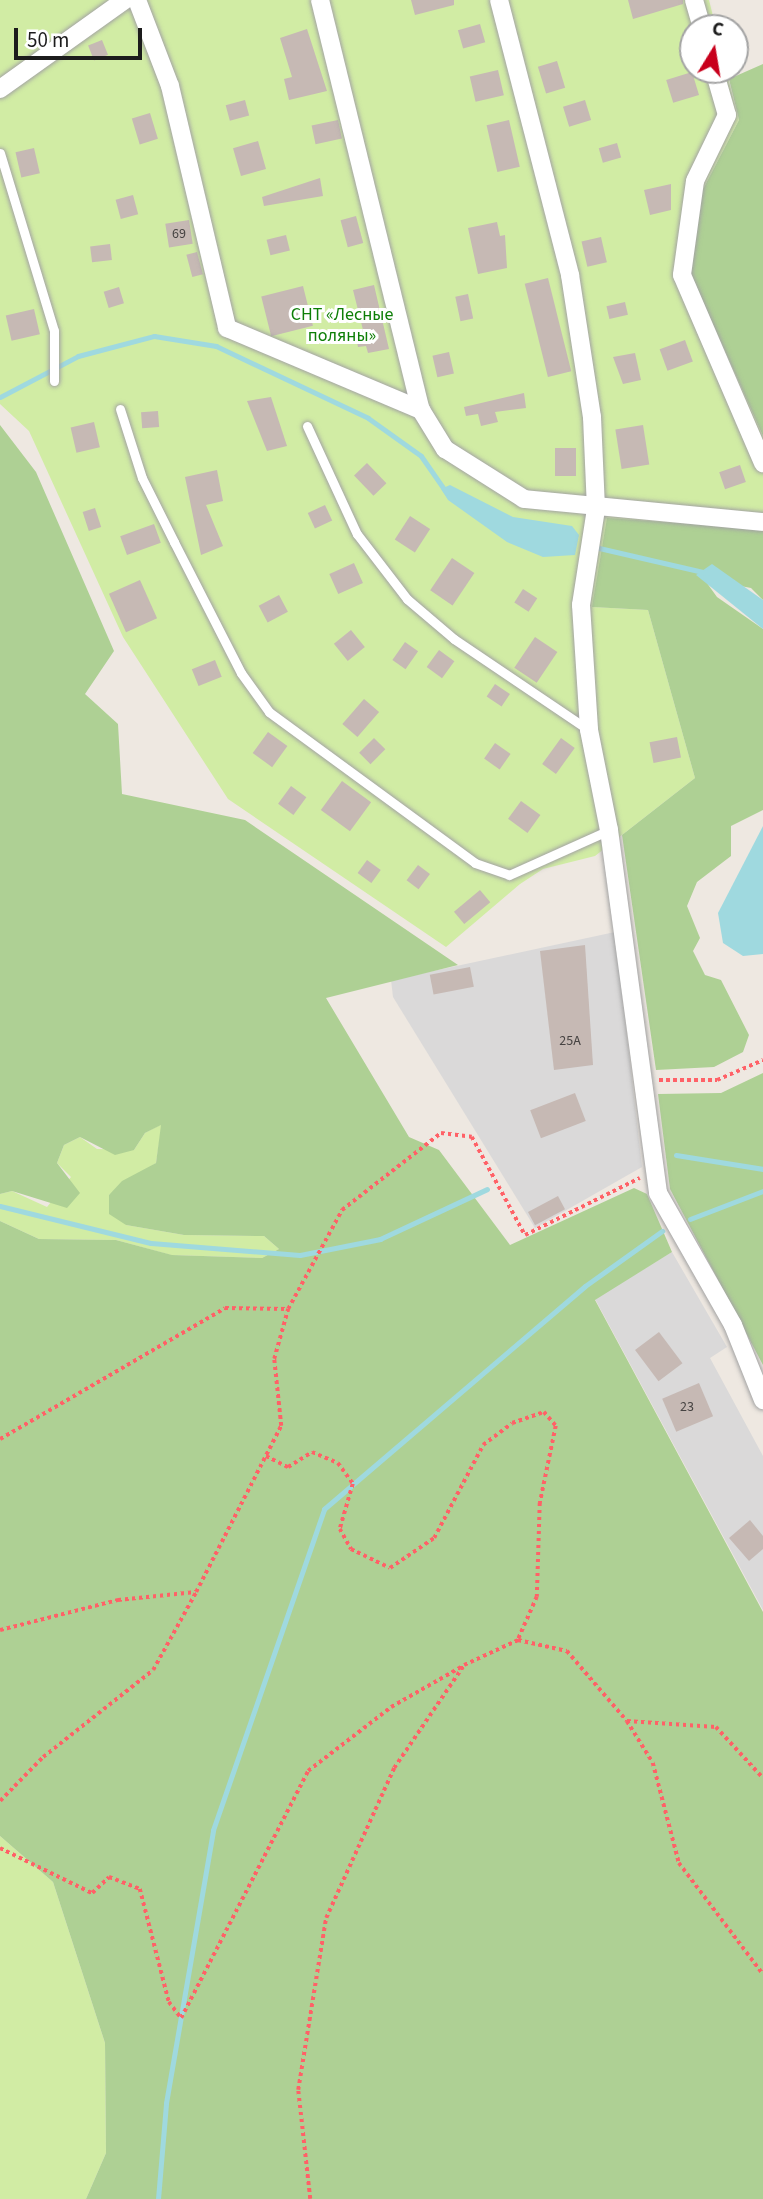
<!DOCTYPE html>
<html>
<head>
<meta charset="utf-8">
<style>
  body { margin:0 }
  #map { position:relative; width:763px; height:2199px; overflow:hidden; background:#eee8e1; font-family:"Source Sans 3",sans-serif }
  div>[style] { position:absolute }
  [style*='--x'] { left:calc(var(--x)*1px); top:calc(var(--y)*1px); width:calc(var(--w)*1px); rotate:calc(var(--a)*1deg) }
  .residential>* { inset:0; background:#dad9d9 }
  .grass>* { inset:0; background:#d1eca4 }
  .forest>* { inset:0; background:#aed094 }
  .water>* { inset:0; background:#9fd9df }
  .stream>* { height:5px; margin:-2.5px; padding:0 2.5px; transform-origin:2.5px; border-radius:2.5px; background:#9fd9df }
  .building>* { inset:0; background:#c6b9b4; transform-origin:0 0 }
  .path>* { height:3.5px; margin-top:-1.75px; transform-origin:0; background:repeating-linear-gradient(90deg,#ff6167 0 3.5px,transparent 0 7px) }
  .roads { filter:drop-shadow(0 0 2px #a3a3a3) drop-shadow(0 0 2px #a3a3a3) }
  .service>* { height:9px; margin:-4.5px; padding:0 4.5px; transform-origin:4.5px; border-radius:4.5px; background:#fff }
  .minor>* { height:18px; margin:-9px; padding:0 9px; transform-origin:9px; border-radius:9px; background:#fff }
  span { translate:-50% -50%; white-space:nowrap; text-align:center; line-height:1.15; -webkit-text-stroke:6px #fff; paint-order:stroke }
  .number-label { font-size:14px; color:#464342 }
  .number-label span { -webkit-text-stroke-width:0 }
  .park-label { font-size:18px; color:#0d7e06 }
  .north { position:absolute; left:679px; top:14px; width:70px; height:70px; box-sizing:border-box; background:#fff; border:2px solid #a4a4a4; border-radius:50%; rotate:11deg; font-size:19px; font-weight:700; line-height:28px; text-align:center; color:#1c1c1c }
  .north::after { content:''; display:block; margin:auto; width:24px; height:32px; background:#c8001c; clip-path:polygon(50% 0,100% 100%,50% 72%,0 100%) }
  .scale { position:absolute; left:14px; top:28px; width:128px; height:32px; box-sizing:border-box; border:4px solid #1c1c1c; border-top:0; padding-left:9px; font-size:21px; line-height:24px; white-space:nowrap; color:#1c1c1c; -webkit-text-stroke:5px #fff; paint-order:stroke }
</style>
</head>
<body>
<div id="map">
  <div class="residential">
    <div style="clip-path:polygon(615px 932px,642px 1167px,535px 1228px,393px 997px,391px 980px)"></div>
    <div style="clip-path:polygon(672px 1252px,727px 1347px,710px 1358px,763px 1456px,763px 1610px,595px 1299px)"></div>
  </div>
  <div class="grass">
    <div style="clip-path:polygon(0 0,709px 0,716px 28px,693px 28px,693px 70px,726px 70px,739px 120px,700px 195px,690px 273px,763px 436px,763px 529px,592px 607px,648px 610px,695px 778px,595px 856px,543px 869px,520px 884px,446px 947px,228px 799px,123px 637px,29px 431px,0 404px)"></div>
    <div style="clip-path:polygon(162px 1124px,156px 1163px,109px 1195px,126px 1225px,184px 1235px,264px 1236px,279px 1249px,262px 1258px,171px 1255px,116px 1240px,39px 1239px,0 1221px,0 1194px,12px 1191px,47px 1207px,71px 1177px,57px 1163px,64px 1145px,80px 1137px,97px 1149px,134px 1150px,145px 1133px)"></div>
    <div style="clip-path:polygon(0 1836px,53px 1882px,105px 2043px,106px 2153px,86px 2199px,0 2199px)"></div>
  </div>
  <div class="forest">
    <div style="clip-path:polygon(763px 64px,763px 436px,690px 273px,700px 195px,739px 120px,729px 79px)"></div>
    <div style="clip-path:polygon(0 425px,36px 472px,114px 651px,85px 694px,118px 724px,122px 794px,245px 820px,458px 965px,326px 998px,409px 1137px,439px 1150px,510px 1245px,634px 1188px,647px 1194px,672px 1252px,595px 1300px,763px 1612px,763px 2199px,86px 2199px,106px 2153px,105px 2043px,53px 1882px,0 1836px,0 1221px,39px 1239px,116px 1240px,172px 1255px,262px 1258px,279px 1249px,264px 1236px,184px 1235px,126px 1225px,109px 1214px,109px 1195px,122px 1181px,156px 1163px,161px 1125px,145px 1133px,134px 1150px,115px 1155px,80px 1137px,64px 1145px,57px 1163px,80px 1193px,67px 1208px,12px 1191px,0 1194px)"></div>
    <div style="clip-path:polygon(607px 518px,763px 529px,763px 600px,751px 588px,704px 579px,717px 597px,763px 629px,763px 810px,731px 826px,731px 856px,697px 882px,687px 906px,700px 938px,693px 951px,705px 975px,721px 980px,749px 1035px,743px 1052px,714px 1067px,656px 1070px,622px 835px,695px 778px,648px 610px,592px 607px)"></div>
    <div style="clip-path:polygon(763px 1073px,763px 1365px,670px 1189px,658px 1094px,721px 1093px)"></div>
  </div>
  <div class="water">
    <div style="clip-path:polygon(450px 485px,513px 517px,572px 526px,579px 535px,575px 555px,543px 557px,507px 542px,448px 500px,441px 489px)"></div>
    <div style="clip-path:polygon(712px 564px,763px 600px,763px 629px,696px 575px)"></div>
    <div style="clip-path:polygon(763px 826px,763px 954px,743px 956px,723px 943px,718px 913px)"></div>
  </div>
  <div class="stream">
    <div style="--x:0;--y:397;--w:88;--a:-27.7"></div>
    <div style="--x:78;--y:356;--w:79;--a:-14.7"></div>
    <div style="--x:154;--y:336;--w:63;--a:9.2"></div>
    <div style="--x:216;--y:346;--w:168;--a:25.3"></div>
    <div style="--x:368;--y:418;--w:65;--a:35.6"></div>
    <div style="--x:421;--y:456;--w:44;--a:55.2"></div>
    <div style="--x:599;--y:548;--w:111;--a:13"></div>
    <div style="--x:676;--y:1155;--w:88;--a:9.1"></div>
    <div style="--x:0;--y:1206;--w:155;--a:13.8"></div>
    <div style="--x:151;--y:1243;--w:149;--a:4.6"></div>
    <div style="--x:300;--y:1255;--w:82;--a:-11.3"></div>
    <div style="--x:380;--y:1239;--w:118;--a:-25"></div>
    <div style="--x:690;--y:1219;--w:78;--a:-21"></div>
    <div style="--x:158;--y:2199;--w:96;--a:-85.2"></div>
    <div style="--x:166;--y:2103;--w:277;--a:-80.2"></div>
    <div style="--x:213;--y:1830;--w:340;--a:-70.9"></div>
    <div style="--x:324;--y:1509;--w:343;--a:-40.5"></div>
    <div style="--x:585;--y:1286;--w:95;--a:-35.5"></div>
  </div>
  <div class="building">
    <div style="clip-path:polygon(411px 0,454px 0,454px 5px,415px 15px)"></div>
    <div style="clip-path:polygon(628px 0,683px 0,683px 4px,633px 19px)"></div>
    <div style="left:480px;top:24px;width:19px;height:23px;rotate:74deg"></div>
    <div style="clip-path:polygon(307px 29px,327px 91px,289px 100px,284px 79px,292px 77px,280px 38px)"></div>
    <div style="left:102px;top:40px;width:16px;height:15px;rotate:68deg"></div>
    <div style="left:557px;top:61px;width:28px;height:20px;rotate:73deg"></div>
    <div style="left:498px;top:70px;width:26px;height:29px;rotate:77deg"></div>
    <div style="left:692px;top:72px;width:24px;height:27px;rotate:73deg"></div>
    <div style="left:245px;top:100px;width:16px;height:20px;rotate:75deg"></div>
    <div style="left:585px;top:100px;width:21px;height:23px;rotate:73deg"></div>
    <div style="left:150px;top:113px;width:27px;height:19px;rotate:73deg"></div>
    <div style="left:338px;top:120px;width:19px;height:27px;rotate:78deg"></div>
    <div style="left:509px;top:120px;width:48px;height:23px;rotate:77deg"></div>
    <div style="left:258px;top:141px;width:29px;height:26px;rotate:74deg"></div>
    <div style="left:617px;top:143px;width:15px;height:19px;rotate:74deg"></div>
    <div style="left:34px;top:148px;width:26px;height:19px;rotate:77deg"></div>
    <div style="clip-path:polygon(320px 178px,323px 196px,264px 206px,262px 197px)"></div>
    <div style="clip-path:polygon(671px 184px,671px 210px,650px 215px,644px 190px)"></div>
    <div style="left:133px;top:195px;width:20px;height:18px;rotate:75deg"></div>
    <div style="left:356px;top:216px;width:28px;height:16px;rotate:75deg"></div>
    <div style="left:189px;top:220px;width:24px;height:24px;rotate:81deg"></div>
    <div style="clip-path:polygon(497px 222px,500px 236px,505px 235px,507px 268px,478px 274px,468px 228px)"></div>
    <div style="left:286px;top:235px;width:16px;height:20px;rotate:76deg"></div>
    <div style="left:601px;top:237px;width:26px;height:20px;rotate:77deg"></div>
    <div style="left:110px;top:244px;width:16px;height:20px;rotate:83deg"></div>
    <div style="left:197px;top:252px;width:23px;height:11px;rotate:75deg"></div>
    <div style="left:548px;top:278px;width:96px;height:24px;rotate:76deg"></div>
    <div style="clip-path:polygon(374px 285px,389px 349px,368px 353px,366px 346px,358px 347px,355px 331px,363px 330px,353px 290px)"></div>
    <div style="left:303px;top:286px;width:41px;height:43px;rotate:76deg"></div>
    <div style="left:119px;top:287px;width:17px;height:16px;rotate:73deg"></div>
    <div style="left:468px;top:294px;width:25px;height:13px;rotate:78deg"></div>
    <div style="left:625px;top:302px;width:13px;height:19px;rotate:77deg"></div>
    <div style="left:34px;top:309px;width:26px;height:29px;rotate:77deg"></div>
    <div style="left:685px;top:340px;width:23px;height:27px;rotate:70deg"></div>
    <div style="left:449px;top:352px;width:22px;height:17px;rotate:77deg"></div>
    <div style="clip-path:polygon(635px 353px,641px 380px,623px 384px,613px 357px)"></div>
    <div style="clip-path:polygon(524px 393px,526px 408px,495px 412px,498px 422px,481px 426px,478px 414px,466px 416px,464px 407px)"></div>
    <div style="clip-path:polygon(271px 397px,287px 446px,267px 451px,247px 401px)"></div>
    <div style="left:158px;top:411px;width:16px;height:17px;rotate:86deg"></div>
    <div style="left:94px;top:422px;width:26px;height:24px;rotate:77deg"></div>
    <div style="left:643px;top:425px;width:40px;height:28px;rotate:81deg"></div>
    <div style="left:555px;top:448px;width:21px;height:28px"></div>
    <div style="left:367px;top:463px;width:28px;height:18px;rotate:46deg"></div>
    <div style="left:740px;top:465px;width:18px;height:22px;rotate:71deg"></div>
    <div style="clip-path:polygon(217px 470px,223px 501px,206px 505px,223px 546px,201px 555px,185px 477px)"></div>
    <div style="left:325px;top:505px;width:17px;height:19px;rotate:65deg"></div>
    <div style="left:95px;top:508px;width:20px;height:13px;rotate:72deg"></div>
    <div style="left:410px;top:516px;width:24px;height:28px;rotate:33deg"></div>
    <div style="left:154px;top:524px;width:20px;height:36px;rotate:70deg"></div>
    <div style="left:452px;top:558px;width:27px;height:39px;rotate:34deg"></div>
    <div style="left:354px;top:563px;width:22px;height:27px;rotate:66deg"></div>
    <div style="left:140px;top:580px;width:42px;height:34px;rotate:66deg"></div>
    <div style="left:523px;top:589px;width:17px;height:16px;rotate:33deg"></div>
    <div style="left:279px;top:595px;width:19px;height:23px;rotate:62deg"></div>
    <div style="left:351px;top:630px;width:22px;height:22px;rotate:51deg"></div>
    <div style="left:535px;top:637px;width:27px;height:37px;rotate:34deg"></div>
    <div style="left:405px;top:642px;width:16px;height:22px;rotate:35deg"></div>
    <div style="left:439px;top:650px;width:19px;height:21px;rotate:36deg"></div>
    <div style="left:215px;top:660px;width:18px;height:25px;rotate:68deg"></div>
    <div style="left:495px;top:684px;width:18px;height:15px;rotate:34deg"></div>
    <div style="left:364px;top:699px;width:20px;height:33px;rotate:41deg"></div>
    <div style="left:268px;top:732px;width:24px;height:26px;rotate:36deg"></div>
    <div style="left:677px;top:737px;width:21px;height:28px;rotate:79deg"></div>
    <div style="left:374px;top:738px;width:16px;height:21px;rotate:45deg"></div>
    <div style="left:561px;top:738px;width:17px;height:32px;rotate:36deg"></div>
    <div style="left:495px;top:743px;width:19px;height:19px;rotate:35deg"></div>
    <div style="left:342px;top:781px;width:36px;height:36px;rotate:36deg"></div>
    <div style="left:291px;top:786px;width:19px;height:22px;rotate:36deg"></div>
    <div style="left:521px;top:801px;width:24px;height:22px;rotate:36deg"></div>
    <div style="left:367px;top:860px;width:17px;height:16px;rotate:36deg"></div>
    <div style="left:418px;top:865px;width:15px;height:19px;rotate:37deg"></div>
    <div style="left:480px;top:890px;width:16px;height:34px;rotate:50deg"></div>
    <div style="clip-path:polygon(585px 945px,593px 1065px,554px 1070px,540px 951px)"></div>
    <div style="left:470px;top:967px;width:20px;height:41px;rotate:79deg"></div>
    <div style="left:575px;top:1093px;width:30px;height:48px;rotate:69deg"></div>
    <div style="left:558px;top:1196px;width:15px;height:34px;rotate:62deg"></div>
    <div style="left:659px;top:1332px;width:39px;height:30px;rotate:53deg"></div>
    <div style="left:699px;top:1383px;width:36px;height:40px;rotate:67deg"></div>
    <div style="clip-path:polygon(750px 1520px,763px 1536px,763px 1549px,749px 1561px,729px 1538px)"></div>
  </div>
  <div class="path">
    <div style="--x:659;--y:1080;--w:58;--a:0"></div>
    <div style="--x:717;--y:1080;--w:50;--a:-23.5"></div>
    <div style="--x:0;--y:1439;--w:260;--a:-30.2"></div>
    <div style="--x:225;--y:1308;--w:63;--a:0.9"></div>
    <div style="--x:266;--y:1456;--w:25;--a:27"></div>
    <div style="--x:288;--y:1467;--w:28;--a:-32"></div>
    <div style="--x:312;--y:1452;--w:28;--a:23"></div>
    <div style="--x:338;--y:1463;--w:26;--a:54"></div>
    <div style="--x:353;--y:1484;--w:47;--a:106.1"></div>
    <div style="--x:340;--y:1529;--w:23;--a:61"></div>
    <div style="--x:351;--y:1549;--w:43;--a:26"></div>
    <div style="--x:390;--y:1568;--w:53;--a:-34.3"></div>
    <div style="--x:434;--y:1538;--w:105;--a:-62.2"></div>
    <div style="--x:483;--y:1445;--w:36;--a:-37"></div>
    <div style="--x:512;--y:1423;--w:34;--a:-19"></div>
    <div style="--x:544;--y:1412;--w:18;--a:49"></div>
    <div style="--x:556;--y:1426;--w:79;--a:101.7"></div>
    <div style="--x:540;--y:1503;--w:94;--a:91.8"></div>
    <div style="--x:537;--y:1597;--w:47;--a:113.8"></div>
    <div style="--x:0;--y:1630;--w:122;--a:-14.3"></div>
    <div style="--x:118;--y:1600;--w:78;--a:-5.9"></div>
    <div style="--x:196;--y:1592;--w:186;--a:-62.9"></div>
    <div style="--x:281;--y:1426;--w:67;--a:-96"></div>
    <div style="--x:274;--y:1359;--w:52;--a:-74.4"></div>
    <div style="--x:288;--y:1309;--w:113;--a:-61.4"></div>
    <div style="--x:342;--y:1210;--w:125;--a:-37.9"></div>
    <div style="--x:441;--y:1133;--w:31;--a:7"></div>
    <div style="--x:472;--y:1137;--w:111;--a:61.6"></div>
    <div style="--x:525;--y:1235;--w:128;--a:-26.4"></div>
    <div style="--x:627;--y:1721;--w:49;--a:58.2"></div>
    <div style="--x:653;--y:1763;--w:103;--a:75.4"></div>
    <div style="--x:679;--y:1863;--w:139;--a:52.9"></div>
    <div style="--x:0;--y:1801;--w:62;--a:-45.7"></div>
    <div style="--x:43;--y:1757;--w:140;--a:-38.3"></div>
    <div style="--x:153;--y:1670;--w:89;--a:-61.1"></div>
    <div style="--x:0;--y:1848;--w:102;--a:26.1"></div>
    <div style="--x:92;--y:1893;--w:23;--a:-43"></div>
    <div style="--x:109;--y:1877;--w:33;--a:21"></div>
    <div style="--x:140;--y:1889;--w:117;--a:75.6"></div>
    <div style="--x:169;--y:2002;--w:20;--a:53"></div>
    <div style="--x:181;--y:2018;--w:278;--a:-62.8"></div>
    <div style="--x:308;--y:1771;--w:105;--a:-37.6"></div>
    <div style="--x:391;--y:1707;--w:83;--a:-29.7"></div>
    <div style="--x:310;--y:2199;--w:110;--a:-96.3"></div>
    <div style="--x:298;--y:2090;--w:174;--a:-80.8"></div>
    <div style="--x:326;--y:1918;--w:165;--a:-65.6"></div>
    <div style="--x:394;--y:1768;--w:125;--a:-55.8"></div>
    <div style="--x:464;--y:1665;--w:60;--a:-24.8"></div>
    <div style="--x:518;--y:1640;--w:50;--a:12.7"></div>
    <div style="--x:567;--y:1651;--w:92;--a:49.4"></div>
    <div style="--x:627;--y:1721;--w:89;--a:3.9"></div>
    <div style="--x:716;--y:1727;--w:69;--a:47.3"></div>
  </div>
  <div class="roads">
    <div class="service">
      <div style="--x:0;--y:153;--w:186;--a:73.1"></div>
      <div style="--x:54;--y:331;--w:50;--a:90"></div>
      <div style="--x:120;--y:409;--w:72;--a:72.3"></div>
      <div style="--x:142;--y:478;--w:72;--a:63.4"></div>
      <div style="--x:174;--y:542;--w:147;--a:62.9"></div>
      <div style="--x:241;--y:673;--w:48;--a:54.3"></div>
      <div style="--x:269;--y:712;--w:255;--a:36.2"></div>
      <div style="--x:475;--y:863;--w:36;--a:19"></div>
      <div style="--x:509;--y:875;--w:110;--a:-24.2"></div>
      <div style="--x:307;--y:426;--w:119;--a:65.2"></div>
      <div style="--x:357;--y:534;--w:82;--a:52.4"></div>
      <div style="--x:407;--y:599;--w:62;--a:40.4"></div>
      <div style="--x:454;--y:639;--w:163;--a:34"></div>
    </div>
    <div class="minor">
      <div style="--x:137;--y:0;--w:92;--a:69"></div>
      <div style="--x:170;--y:86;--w:249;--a:76.7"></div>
      <div style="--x:227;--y:328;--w:211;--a:22.9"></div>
      <div style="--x:320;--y:0;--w:422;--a:76.2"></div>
      <div style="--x:421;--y:410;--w:46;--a:58.4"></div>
      <div style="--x:445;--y:449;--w:93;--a:32.3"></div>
      <div style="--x:524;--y:499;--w:240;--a:5.5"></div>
      <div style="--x:499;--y:0;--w:284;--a:75.5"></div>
      <div style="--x:570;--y:275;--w:144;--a:81.2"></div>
      <div style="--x:592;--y:417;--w:92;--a:87.5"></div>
      <div style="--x:596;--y:509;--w:97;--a:98.9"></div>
      <div style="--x:581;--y:605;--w:125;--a:86.3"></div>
      <div style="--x:589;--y:730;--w:102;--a:78.7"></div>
      <div style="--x:609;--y:830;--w:366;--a:82.3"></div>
      <div style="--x:658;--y:1193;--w:152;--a:60.4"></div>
      <div style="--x:733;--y:1325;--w:81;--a:68.2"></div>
      <div style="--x:694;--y:0;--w:29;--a:74"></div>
      <div style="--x:714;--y:70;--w:47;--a:73.9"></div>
      <div style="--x:727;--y:115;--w:73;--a:115.9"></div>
      <div style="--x:695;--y:181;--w:95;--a:97.9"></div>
      <div style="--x:682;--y:275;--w:205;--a:66.7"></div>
      <div style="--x:0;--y:89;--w:153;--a:-35.5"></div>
    </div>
  </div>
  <div class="number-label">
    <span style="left:179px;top:234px">69</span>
    <span style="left:570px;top:1041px">25А</span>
    <span style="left:687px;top:1407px">23</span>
  </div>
  <div class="park-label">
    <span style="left:342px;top:326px">СНТ «Лесные<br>поляны»</span>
  </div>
  <div class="north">С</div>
  <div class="scale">50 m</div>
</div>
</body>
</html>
